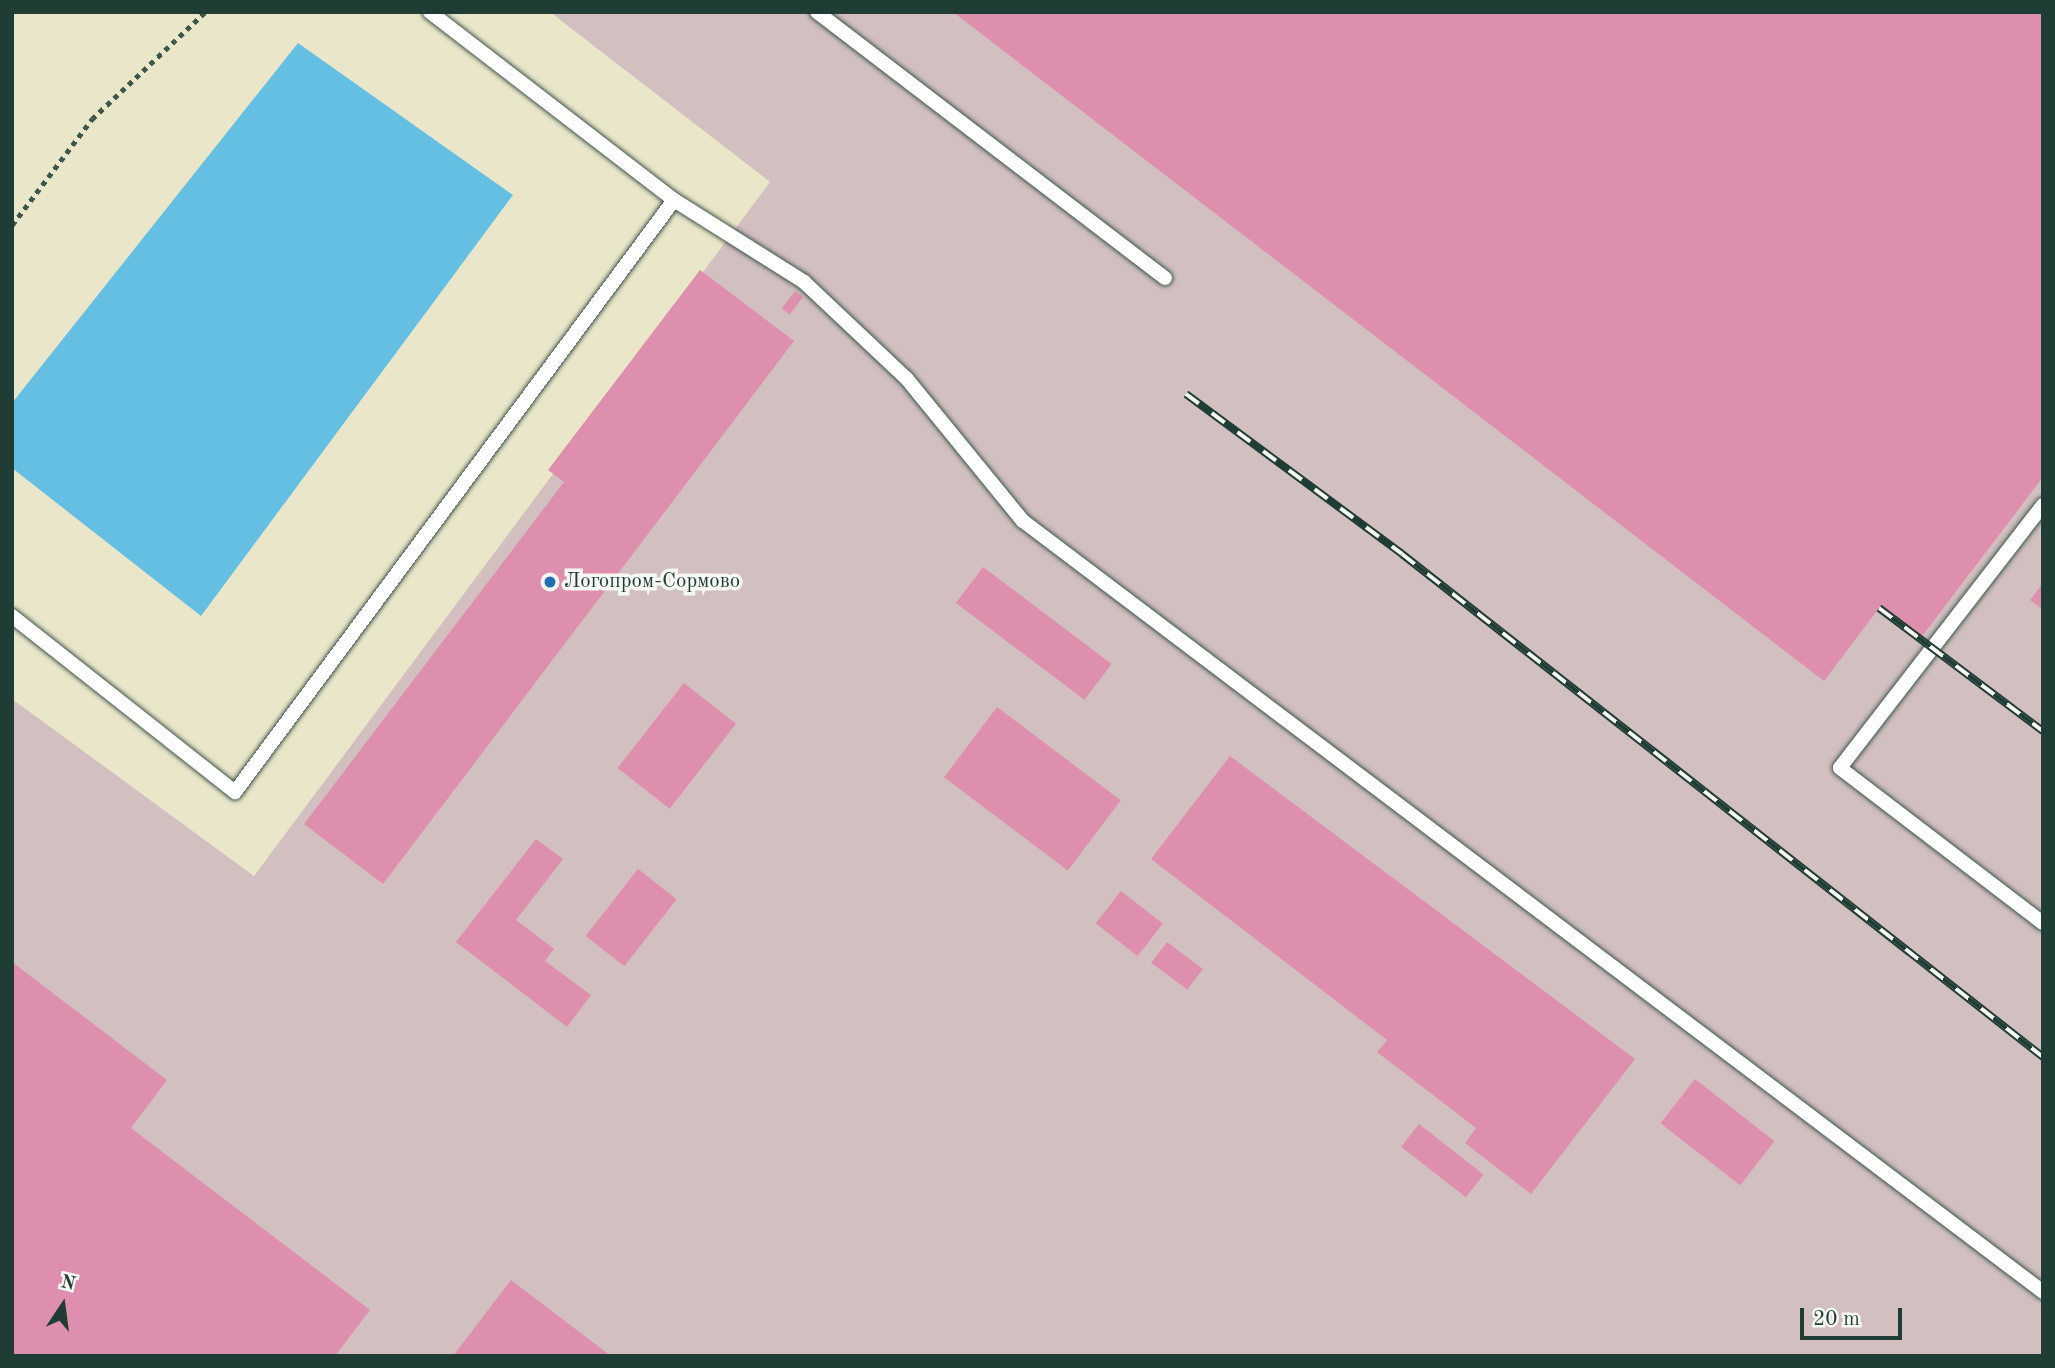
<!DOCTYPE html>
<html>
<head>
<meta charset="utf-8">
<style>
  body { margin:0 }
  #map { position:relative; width:2055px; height:1368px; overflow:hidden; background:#eae6ca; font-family:"Old Standard TT",serif }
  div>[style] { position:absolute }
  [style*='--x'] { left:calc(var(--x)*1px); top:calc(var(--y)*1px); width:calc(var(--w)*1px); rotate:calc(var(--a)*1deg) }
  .industrial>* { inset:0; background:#d2bfc0 }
  .water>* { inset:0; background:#65bfe3 }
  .building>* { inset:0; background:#df8fae; transform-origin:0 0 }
  .path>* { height:4.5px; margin-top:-2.25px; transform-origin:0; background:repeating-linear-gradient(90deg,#3d564a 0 5px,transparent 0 10px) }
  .roads { filter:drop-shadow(0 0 2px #3d564a) drop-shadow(0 0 2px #3d564a) }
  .lane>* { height:14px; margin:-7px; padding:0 7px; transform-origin:7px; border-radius:7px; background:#fff }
  .rail>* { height:8px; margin-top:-4px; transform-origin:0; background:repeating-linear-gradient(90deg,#f6f6f2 0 16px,#1f3d34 0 32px); box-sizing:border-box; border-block:2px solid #1f3d34 }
  .dots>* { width:19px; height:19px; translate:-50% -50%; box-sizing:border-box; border:4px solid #f6f6f2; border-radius:50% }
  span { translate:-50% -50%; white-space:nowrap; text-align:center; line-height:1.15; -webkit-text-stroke:7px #f6f6f2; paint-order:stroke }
  .poi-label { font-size:21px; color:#1f3d34 }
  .left { translate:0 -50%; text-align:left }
  .frame { position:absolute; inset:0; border:14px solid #1f3d34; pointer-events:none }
  .north { position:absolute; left:28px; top:1270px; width:70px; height:70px; -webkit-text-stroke:5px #f6f6f2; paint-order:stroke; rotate:13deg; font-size:19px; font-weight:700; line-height:28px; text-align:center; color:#1f3d34 }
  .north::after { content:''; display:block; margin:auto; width:24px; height:32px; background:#1f3d34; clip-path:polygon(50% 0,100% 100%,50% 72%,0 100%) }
  .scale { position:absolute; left:1800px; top:1308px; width:102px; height:32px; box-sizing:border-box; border:4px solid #1f3d34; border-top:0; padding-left:9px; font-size:21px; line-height:24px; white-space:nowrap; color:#1f3d34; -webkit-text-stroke:5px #f6f6f2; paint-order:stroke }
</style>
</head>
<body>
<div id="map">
  <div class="industrial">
    <div style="clip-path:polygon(550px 12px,2043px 12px,2043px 1356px,12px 1356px,12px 699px,254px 876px,770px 182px)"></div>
  </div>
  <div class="water">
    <div style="clip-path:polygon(298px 43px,513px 195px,201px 616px,12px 468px,12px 403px)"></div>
  </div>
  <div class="building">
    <div style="clip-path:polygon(953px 12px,2043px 12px,2043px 477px,1920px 639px,1879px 608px,1824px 681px)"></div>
    <div style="clip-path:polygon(700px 270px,794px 341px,383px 884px,304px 824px,564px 482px,548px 470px)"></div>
    <div style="left:795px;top:291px;width:10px;height:22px;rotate:37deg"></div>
    <div style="left:983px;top:567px;width:161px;height:45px;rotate:37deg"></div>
    <div style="clip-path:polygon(2043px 583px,2043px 610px,2030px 600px)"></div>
    <div style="left:684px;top:683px;width:66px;height:108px;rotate:38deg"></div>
    <div style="left:997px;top:707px;width:155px;height:88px;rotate:37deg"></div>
    <div style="clip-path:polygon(1230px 756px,1635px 1059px,1531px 1194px,1465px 1143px,1476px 1128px,1377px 1052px,1387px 1040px,1151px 859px)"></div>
    <div style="clip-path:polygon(536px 839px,563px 859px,516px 920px,554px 949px,545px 961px,591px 995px,567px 1027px,456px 942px)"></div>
    <div style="left:638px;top:869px;width:49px;height:85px;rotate:38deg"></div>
    <div style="left:1121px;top:891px;width:53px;height:41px;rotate:38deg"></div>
    <div style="left:1167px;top:942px;width:45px;height:26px;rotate:37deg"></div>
    <div style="clip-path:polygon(12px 962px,167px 1080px,131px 1128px,370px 1310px,335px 1356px,12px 1356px)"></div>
    <div style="left:1695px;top:1079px;width:101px;height:56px;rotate:38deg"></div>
    <div style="left:1419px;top:1124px;width:82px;height:29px;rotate:38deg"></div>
    <div style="clip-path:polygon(511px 1280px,611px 1356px,453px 1356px)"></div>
  </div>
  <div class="path">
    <div style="--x:12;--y:225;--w:133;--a:-53"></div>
    <div style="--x:92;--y:119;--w:156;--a:-43.4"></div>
  </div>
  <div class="roads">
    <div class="lane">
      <div style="--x:817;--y:12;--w:438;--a:37.4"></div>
      <div style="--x:674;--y:200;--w:154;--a:32.2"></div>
      <div style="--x:804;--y:282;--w:141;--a:43.3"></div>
      <div style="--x:907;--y:379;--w:183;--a:50.8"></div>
      <div style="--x:1023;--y:521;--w:1279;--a:37.08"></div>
      <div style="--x:2043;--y:505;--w:332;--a:127.7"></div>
      <div style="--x:1840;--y:768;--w:255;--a:37.4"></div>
      <div style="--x:12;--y:616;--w:284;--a:38.3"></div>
      <div style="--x:235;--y:792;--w:737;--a:-53.44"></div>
      <div style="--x:674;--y:200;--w:308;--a:-142.4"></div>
    </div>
  </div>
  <div class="rail">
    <div style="--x:1186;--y:394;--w:269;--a:36.5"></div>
    <div style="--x:1402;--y:554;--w:815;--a:38.12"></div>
    <div style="--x:1879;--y:608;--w:205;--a:36.9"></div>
  </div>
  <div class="dots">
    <div style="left:550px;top:582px;background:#1f6fb2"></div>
  </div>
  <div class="poi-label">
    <span class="left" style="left:564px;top:582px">Логопром-Сормово</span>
  </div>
  <div class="frame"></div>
  <div class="north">N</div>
  <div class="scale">20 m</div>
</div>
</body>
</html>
